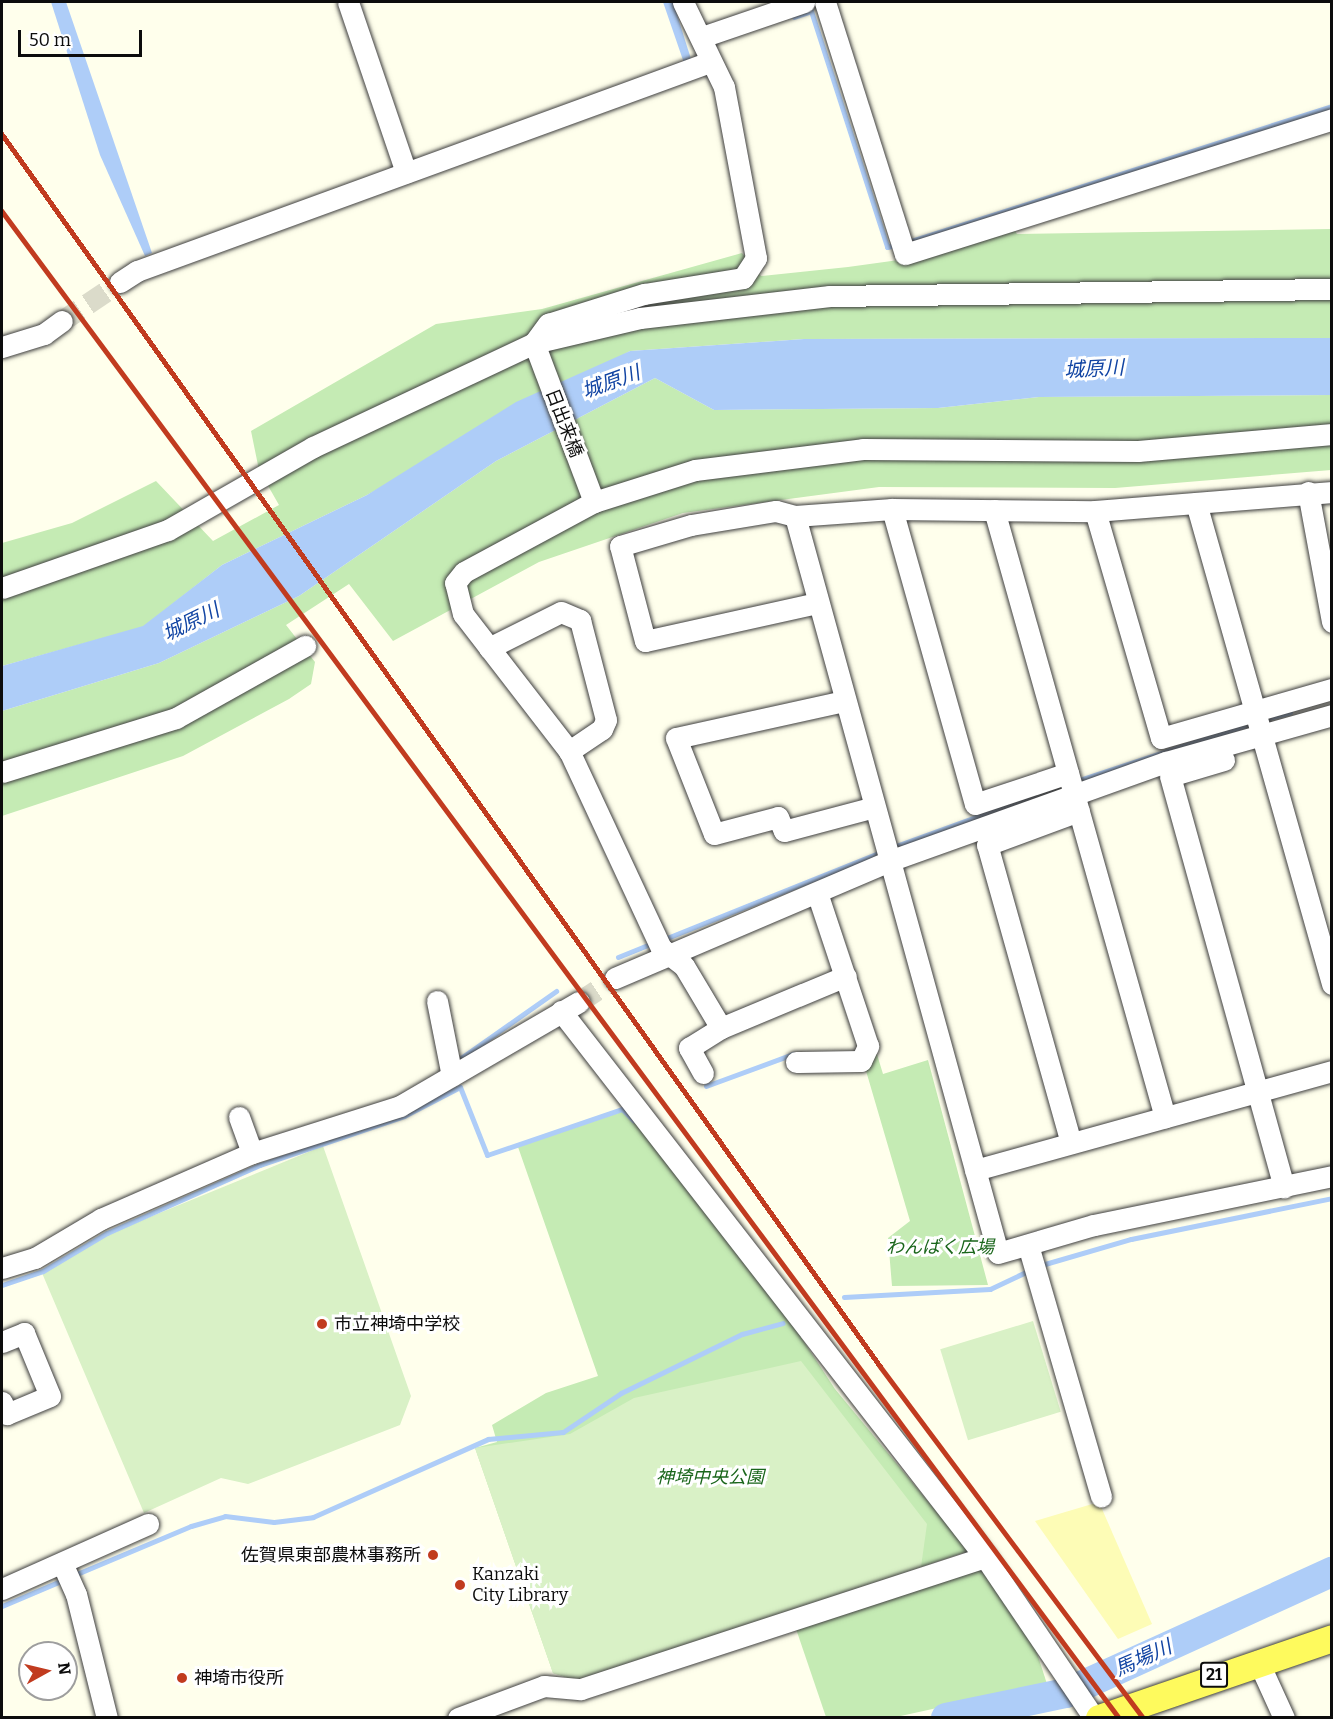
<!DOCTYPE html>
<html>
<head>
<meta charset="utf-8">
<style>
  body { margin:0 }
  #map { position:relative; width:1333px; height:1719px; overflow:hidden; background:#ffffec; font-family:Bitter,"Noto Sans JP",serif }
  div>[style] { position:absolute }
  [style*='--x'] { left:calc(var(--x)*1px); top:calc(var(--y)*1px); width:calc(var(--w)*1px); rotate:calc(var(--a)*1deg) }
  .green>* { inset:0; background:#c5ebb4 }
  .sand>* { inset:0; background:#fdfcb6 }
  .pitch>* { inset:0; background:#d9f1c6; transform-origin:0 0 }
  .water>* { inset:0; background:#aecdf8 }
  .stream>* { height:5px; margin:-2.5px; padding:0 2.5px; transform-origin:2.5px; border-radius:2.5px; background:#aecdf8 }
  .river>* { height:30px; margin:-15px; padding:0 15px; transform-origin:15px; border-radius:15px; background:#aecdf8 }
  .minor-tunnel>* { height:21px; margin-top:-10.5px; transform-origin:0; background:repeating-linear-gradient(90deg,#dbdbca 0 21px,transparent 0 31px) }
  .roads { filter:drop-shadow(0 0 2px #3f3f3f) drop-shadow(0 0 2px #3f3f3f) }
  .minor>* { height:21px; margin:-10.5px; padding:0 10.5px; transform-origin:10.5px; border-radius:10.5px; background:#fff }
  .major>* { height:27px; margin:-13.5px; padding:0 13.5px; transform-origin:13.5px; border-radius:13.5px; background:#fefa5d }
  .rail>* { height:4.5px; margin:-2.25px; padding:0 2.25px; transform-origin:2.25px; border-radius:2.25px; background:#c13b1f }
  .dots>* { width:16px; height:16px; translate:-50% -50%; box-sizing:border-box; border:3px solid #fff; border-radius:50% }
  span { translate:-50% -50%; white-space:nowrap; text-align:center; line-height:1.15; -webkit-text-stroke:6px #fff; paint-order:stroke }
  .shield-label span { padding:2px 4px; background:#fff; border:2px solid; border-radius:4px; -webkit-text-stroke-width:0 }
  .shield-label { font-size:16px; color:#0c0c0c; font-weight:700 }
  .street-label { font-size:18px; color:#0c0c0c }
  .park-label { font-size:18px; color:#1a661b; font-style:italic }
  .poi-label { font-size:18px; color:#0c0c0c }
  .left { translate:0 -50%; text-align:left }
  .right { translate:-100% -50%; text-align:right }
  .water-label { font-size:20px; color:#1144a3; font-style:italic }
  .frame { position:absolute; inset:0; border:3px solid #0c0c0c; pointer-events:none }
  .north { position:absolute; left:18px; top:1641px; width:60px; height:60px; box-sizing:border-box; background:#fff; border:2px solid #9e9e9e; border-radius:50%; rotate:82deg; font-size:16px; font-weight:700; line-height:24px; text-align:center; color:#0c0c0c }
  .north::after { content:''; display:block; margin:auto; width:21px; height:27px; background:#c13b1f; clip-path:polygon(50% 0,100% 100%,50% 72%,0 100%) }
  .scale { position:absolute; left:18px; top:30px; width:124px; height:27px; box-sizing:border-box; border:3px solid #0c0c0c; border-top:0; padding-left:8px; font-size:18px; line-height:21px; white-space:nowrap; color:#0c0c0c; -webkit-text-stroke:4px #fff; paint-order:stroke }
</style>
</head>
<body>
<div id="map">
  <div class="green">
    <div style="clip-path:polygon(1011px 225px,1017px 234px,1331px 229px,1331px 338px,804px 339px,630px 351px,367px 495px,222px 565px,143px 627px,2px 666px,2px 543px,72px 523px,156px 481px,213px 541px,279px 505px,259px 470px,251px 431px,436px 324px,542px 309px,742px 253px,761px 276px,848px 267px,906px 259px)"></div>
    <div style="clip-path:polygon(655px 378px,714px 410px,938px 408px,1039px 397px,1331px 395px,1331px 470px,1115px 488px,879px 487px,683px 513px,539px 562px,393px 641px,349px 584px,286px 625px,315px 662px,311px 684px,289px 699px,183px 756px,2px 816px,2px 711px,159px 663px,299px 596px,496px 461px)"></div>
    <div style="clip-path:polygon(876px 1051px,883px 1074px,928px 1060px,988px 1285px,892px 1286px,888px 1238px,910px 1221px,864px 1064px)"></div>
    <div style="clip-path:polygon(627px 1110px,795px 1328px,835px 1389px,969px 1551px,578px 1681px,553px 1673px,475px 1448px,497px 1442px,492px 1425px,546px 1393px,598px 1376px,518px 1147px)"></div>
    <div style="clip-path:polygon(980px 1565px,1036px 1650px,1047px 1684px,896px 1717px,826px 1717px,795px 1626px)"></div>
  </div>
  <div class="sand">
    <div style="clip-path:polygon(1099px 1502px,1152px 1624px,1118px 1639px,1035px 1521px)"></div>
  </div>
  <div class="pitch">
    <div style="clip-path:polygon(323px 1146px,411px 1396px,400px 1425px,248px 1484px,221px 1478px,144px 1513px,42px 1273px,106px 1235px)"></div>
    <div style="left:1033px;top:1321px;width:95px;height:97px;rotate:73deg"></div>
    <div style="clip-path:polygon(801px 1361px,927px 1524px,921px 1567px,578px 1681px,553px 1673px,475px 1448px,570px 1434px,634px 1398px)"></div>
  </div>
  <div class="water">
    <div style="clip-path:polygon(51px 2px,66px 2px,152px 253px,145px 256px,100px 155px)"></div>
    <div style="clip-path:polygon(663px 2px,673px 2px,691px 59px,684px 63px)"></div>
    <div style="clip-path:polygon(1331px 338px,1331px 395px,1039px 397px,938px 408px,714px 410px,655px 378px,496px 461px,299px 596px,159px 663px,2px 711px,2px 666px,143px 626px,222px 565px,367px 495px,516px 402px,630px 351px,804px 339px)"></div>
  </div>
  <div class="stream">
    <div style="--x:794;--y:17;--w:18;--a:-19"></div>
    <div style="--x:811;--y:11;--w:248;--a:72.1"></div>
    <div style="--x:887;--y:247;--w:9;--a:-13"></div>
    <div style="--x:905;--y:243;--w:448;--a:-17.8"></div>
    <div style="--x:1261;--y:720;--w:30;--a:-15"></div>
    <div style="--x:1076;--y:781;--w:185;--a:-18.2"></div>
    <div style="--x:893;--y:847;--w:185;--a:-19.9"></div>
    <div style="--x:662;--y:940;--w:236;--a:-21.9"></div>
    <div style="--x:618;--y:957;--w:38;--a:-22"></div>
    <div style="--x:458;--y:1060;--w:120;--a:-35.1"></div>
    <div style="--x:706;--y:1086;--w:93;--a:-20.2"></div>
    <div style="--x:1038;--y:1266;--w:97;--a:-16.2"></div>
    <div style="--x:1131;--y:1239;--w:205;--a:-11.5"></div>
    <div style="--x:2;--y:1285;--w:43;--a:-18.9"></div>
    <div style="--x:43;--y:1271;--w:74;--a:-30.7"></div>
    <div style="--x:107;--y:1233;--w:167;--a:-24"></div>
    <div style="--x:260;--y:1165;--w:152;--a:-18.8"></div>
    <div style="--x:404;--y:1116;--w:63;--a:-27.4"></div>
    <div style="--x:460;--y:1087;--w:73;--a:68.3"></div>
    <div style="--x:487;--y:1155;--w:143;--a:-18.8"></div>
    <div style="--x:622;--y:1109;--w:16;--a:45"></div>
    <div style="--x:844;--y:1297;--w:146;--a:-3.1"></div>
    <div style="--x:990;--y:1289;--w:44;--a:-25.4"></div>
    <div style="--x:72;--y:1576;--w:129;--a:-22.8"></div>
    <div style="--x:191;--y:1526;--w:35;--a:-16"></div>
    <div style="--x:225;--y:1516;--w:49;--a:7"></div>
    <div style="--x:274;--y:1522;--w:39;--a:-7"></div>
    <div style="--x:313;--y:1517;--w:192;--a:-24"></div>
    <div style="--x:488;--y:1439;--w:75;--a:-5.3"></div>
    <div style="--x:563;--y:1432;--w:70;--a:-33.9"></div>
    <div style="--x:621;--y:1393;--w:135;--a:-26"></div>
    <div style="--x:742;--y:1334;--w:42;--a:-15"></div>
    <div style="--x:2;--y:1606;--w:66;--a:-23.1"></div>
  </div>
  <div class="river">
    <div style="--x:946;--y:1718;--w:123;--a:-11.8"></div>
    <div style="--x:1066;--y:1693;--w:292;--a:-24.5"></div>
  </div>
  <div class="minor-tunnel">
    <div style="--x:62;--y:321;--w:70;--a:-33.9"></div>
    <div style="--x:579;--y:1002;--w:43;--a:-33.7"></div>
  </div>
  <div class="roads">
    <div class="minor">
      <div style="--x:348;--y:2;--w:180;--a:71.2"></div>
      <div style="--x:825;--y:2;--w:264;--a:72.4"></div>
      <div style="--x:905;--y:254;--w:448;--a:-17.5"></div>
      <div style="--x:702;--y:37;--w:108;--a:-18.9"></div>
      <div style="--x:120;--y:282;--w:20;--a:-33"></div>
      <div style="--x:137;--y:271;--w:610;--a:-20.04"></div>
      <div style="--x:534;--y:343;--w:24;--a:-54"></div>
      <div style="--x:548;--y:324;--w:101;--a:-17.4"></div>
      <div style="--x:644;--y:294;--w:100;--a:-9.2"></div>
      <div style="--x:743;--y:278;--w:24;--a:-57"></div>
      <div style="--x:756;--y:258;--w:174;--a:-100.6"></div>
      <div style="--x:724;--y:87;--w:94;--a:-115.8"></div>
      <div style="--x:534;--y:343;--w:170;--a:69.3"></div>
      <div style="--x:2;--y:347;--w:44;--a:-17.2"></div>
      <div style="--x:44;--y:334;--w:22;--a:-36"></div>
      <div style="--x:1308;--y:492;--w:132;--a:79.5"></div>
      <div style="--x:1196;--y:503;--w:500;--a:74.2"></div>
      <div style="--x:892;--y:509;--w:306;--a:74.3"></div>
      <div style="--x:975;--y:804;--w:98;--a:-18.4"></div>
      <div style="--x:994;--y:510;--w:631;--a:74.27"></div>
      <div style="--x:1095;--y:511;--w:236;--a:73.8"></div>
      <div style="--x:1161;--y:738;--w:178;--a:-16"></div>
      <div style="--x:795;--y:516;--w:764;--a:74.6"></div>
      <div style="--x:998;--y:1253;--w:100;--a:-16.3"></div>
      <div style="--x:1094;--y:1225;--w:243;--a:-11.6"></div>
      <div style="--x:2;--y:588;--w:176;--a:-19.3"></div>
      <div style="--x:168;--y:530;--w:167;--a:-29.8"></div>
      <div style="--x:313;--y:447;--w:244;--a:-25.2"></div>
      <div style="--x:534;--y:343;--w:109;--a:-13.3"></div>
      <div style="--x:640;--y:318;--w:191;--a:-6.6"></div>
      <div style="--x:830;--y:296;--w:502;--a:-0.8"></div>
      <div style="--x:817;--y:603;--w:176;--a:167.5"></div>
      <div style="--x:645;--y:641;--w:98;--a:-104.7"></div>
      <div style="--x:620;--y:546;--w:74;--a:-16.5"></div>
      <div style="--x:691;--y:525;--w:86;--a:-9.4"></div>
      <div style="--x:776;--y:511;--w:20;--a:15"></div>
      <div style="--x:795;--y:516;--w:97;--a:-4.1"></div>
      <div style="--x:892;--y:509;--w:203;--a:0.6"></div>
      <div style="--x:1095;--y:511;--w:238;--a:-4.6"></div>
      <div style="--x:489;--y:648;--w:80;--a:-26.6"></div>
      <div style="--x:561;--y:612;--w:21;--a:23"></div>
      <div style="--x:580;--y:620;--w:103;--a:75.4"></div>
      <div style="--x:606;--y:720;--w:10;--a:114"></div>
      <div style="--x:602;--y:729;--w:40;--a:146"></div>
      <div style="--x:844;--y:701;--w:172;--a:167.6"></div>
      <div style="--x:676;--y:738;--w:103;--a:68.4"></div>
      <div style="--x:714;--y:834;--w:66;--a:-14.9"></div>
      <div style="--x:778;--y:817;--w:15;--a:67"></div>
      <div style="--x:784;--y:831;--w:93;--a:-14.9"></div>
      <div style="--x:1224;--y:760;--w:56;--a:163.5"></div>
      <div style="--x:1170;--y:776;--w:427;--a:74.5"></div>
      <div style="--x:2;--y:772;--w:182;--a:-17.2"></div>
      <div style="--x:176;--y:718;--w:148;--a:-29.2"></div>
      <div style="--x:615;--y:978;--w:298;--a:-23.1"></div>
      <div style="--x:889;--y:861;--w:294;--a:-19.7"></div>
      <div style="--x:1166;--y:762;--w:173;--a:-15.8"></div>
      <div style="--x:437;--y:1001;--w:76;--a:78.7"></div>
      <div style="--x:561;--y:1011;--w:691;--a:52.17"></div>
      <div style="--x:985;--y:1557;--w:194;--a:55.9"></div>
      <div style="--x:721;--y:1028;--w:135;--a:-22.6"></div>
      <div style="--x:796;--y:1062;--w:65;--a:-0.9"></div>
      <div style="--x:861;--y:1061;--w:17;--a:-65"></div>
      <div style="--x:868;--y:1046;--w:161;--a:-108.4"></div>
      <div style="--x:703;--y:1073;--w:29;--a:-119"></div>
      <div style="--x:689;--y:1048;--w:38;--a:-32"></div>
      <div style="--x:721;--y:1028;--w:72;--a:-120.8"></div>
      <div style="--x:684;--y:966;--w:29;--a:-142"></div>
      <div style="--x:661;--y:948;--w:217;--a:-115"></div>
      <div style="--x:569;--y:751;--w:173;--a:-127.7"></div>
      <div style="--x:463;--y:614;--w:32;--a:-104"></div>
      <div style="--x:455;--y:583;--w:14;--a:-51"></div>
      <div style="--x:464;--y:572;--w:148;--a:-28.3"></div>
      <div style="--x:594;--y:502;--w:106;--a:-17.6"></div>
      <div style="--x:695;--y:470;--w:169;--a:-7.1"></div>
      <div style="--x:863;--y:449;--w:275;--a:0.4"></div>
      <div style="--x:1138;--y:451;--w:195;--a:-5"></div>
      <div style="--x:239;--y:1117;--w:38;--a:70"></div>
      <div style="--x:1071;--y:1143;--w:310;--a:-105.7"></div>
      <div style="--x:987;--y:845;--w:98;--a:-20.3"></div>
      <div style="--x:975;--y:1170;--w:370;--a:-15.5"></div>
      <div style="--x:1028;--y:1245;--w:262;--a:73.8"></div>
      <div style="--x:2;--y:1268;--w:34;--a:-17"></div>
      <div style="--x:35;--y:1258;--w:77;--a:-30.6"></div>
      <div style="--x:101;--y:1219;--w:165;--a:-23.6"></div>
      <div style="--x:252;--y:1153;--w:155;--a:-17.6"></div>
      <div style="--x:400;--y:1106;--w:207;--a:-30.2"></div>
      <div style="--x:2;--y:1342;--w:24;--a:-22"></div>
      <div style="--x:24;--y:1333;--w:68;--a:67.6"></div>
      <div style="--x:50;--y:1396;--w:47;--a:157.3"></div>
      <div style="--x:7;--y:1414;--w:13;--a:-113"></div>
      <div style="--x:62;--y:1563;--w:34;--a:66"></div>
      <div style="--x:76;--y:1594;--w:128;--a:76"></div>
      <div style="--x:2;--y:1589;--w:160;--a:-24"></div>
      <div style="--x:1258;--y:1661;--w:63;--a:65.5"></div>
      <div style="--x:458;--y:1718;--w:92;--a:-20.4"></div>
      <div style="--x:544;--y:1686;--w:37;--a:5"></div>
      <div style="--x:581;--y:1689;--w:425;--a:-18.1"></div>
    </div>
    <div class="major">
      <div style="--x:1099;--y:1718;--w:246;--a:-18.9"></div>
    </div>
  </div>
  <div class="rail">
    <div style="--x:2;--y:134;--w:1513;--a:54.52"></div>
    <div style="--x:880;--y:1366;--w:439;--a:53.2"></div>
    <div style="--x:2;--y:211;--w:1876;--a:53.45"></div>
  </div>
  <div class="dots">
    <div style="left:322px;top:1324px;background:#c13b1f"></div>
    <div style="left:433px;top:1555px;background:#c13b1f"></div>
    <div style="left:460px;top:1585px;background:#c13b1f"></div>
    <div style="left:182px;top:1678px;background:#c13b1f"></div>
  </div>
  <div class="shield-label">
    <span style="left:1214px;top:1675px">21</span>
  </div>
  <div class="street-label">
    <span style="left:564px;top:423px;rotate:69deg">日出来橋</span>
  </div>
  <div class="park-label">
    <span style="left:940px;top:1247px">わんぱく広場</span>
    <span style="left:710px;top:1477px">神埼中央公園</span>
  </div>
  <div class="poi-label">
    <span class="left" style="left:334px;top:1324px">市立神埼中学校</span>
    <span class="right" style="left:421px;top:1555px">佐賀県東部農林事務所</span>
    <span class="left" style="left:472px;top:1585px">Kanzaki<br>City Library</span>
    <span class="left" style="left:194px;top:1678px">神埼市役所</span>
  </div>
  <div class="water-label">
    <span style="left:1094px;top:369px;rotate:-3deg">城原川</span>
    <span style="left:611px;top:382px;rotate:-20deg">城原川</span>
    <span style="left:191px;top:622px;rotate:-26deg">城原川</span>
    <span style="left:1143px;top:1658px;rotate:-24deg">馬場川</span>
  </div>
  <div class="frame"></div>
  <div class="north">N</div>
  <div class="scale">50 m</div>
</div>
</body>
</html>
